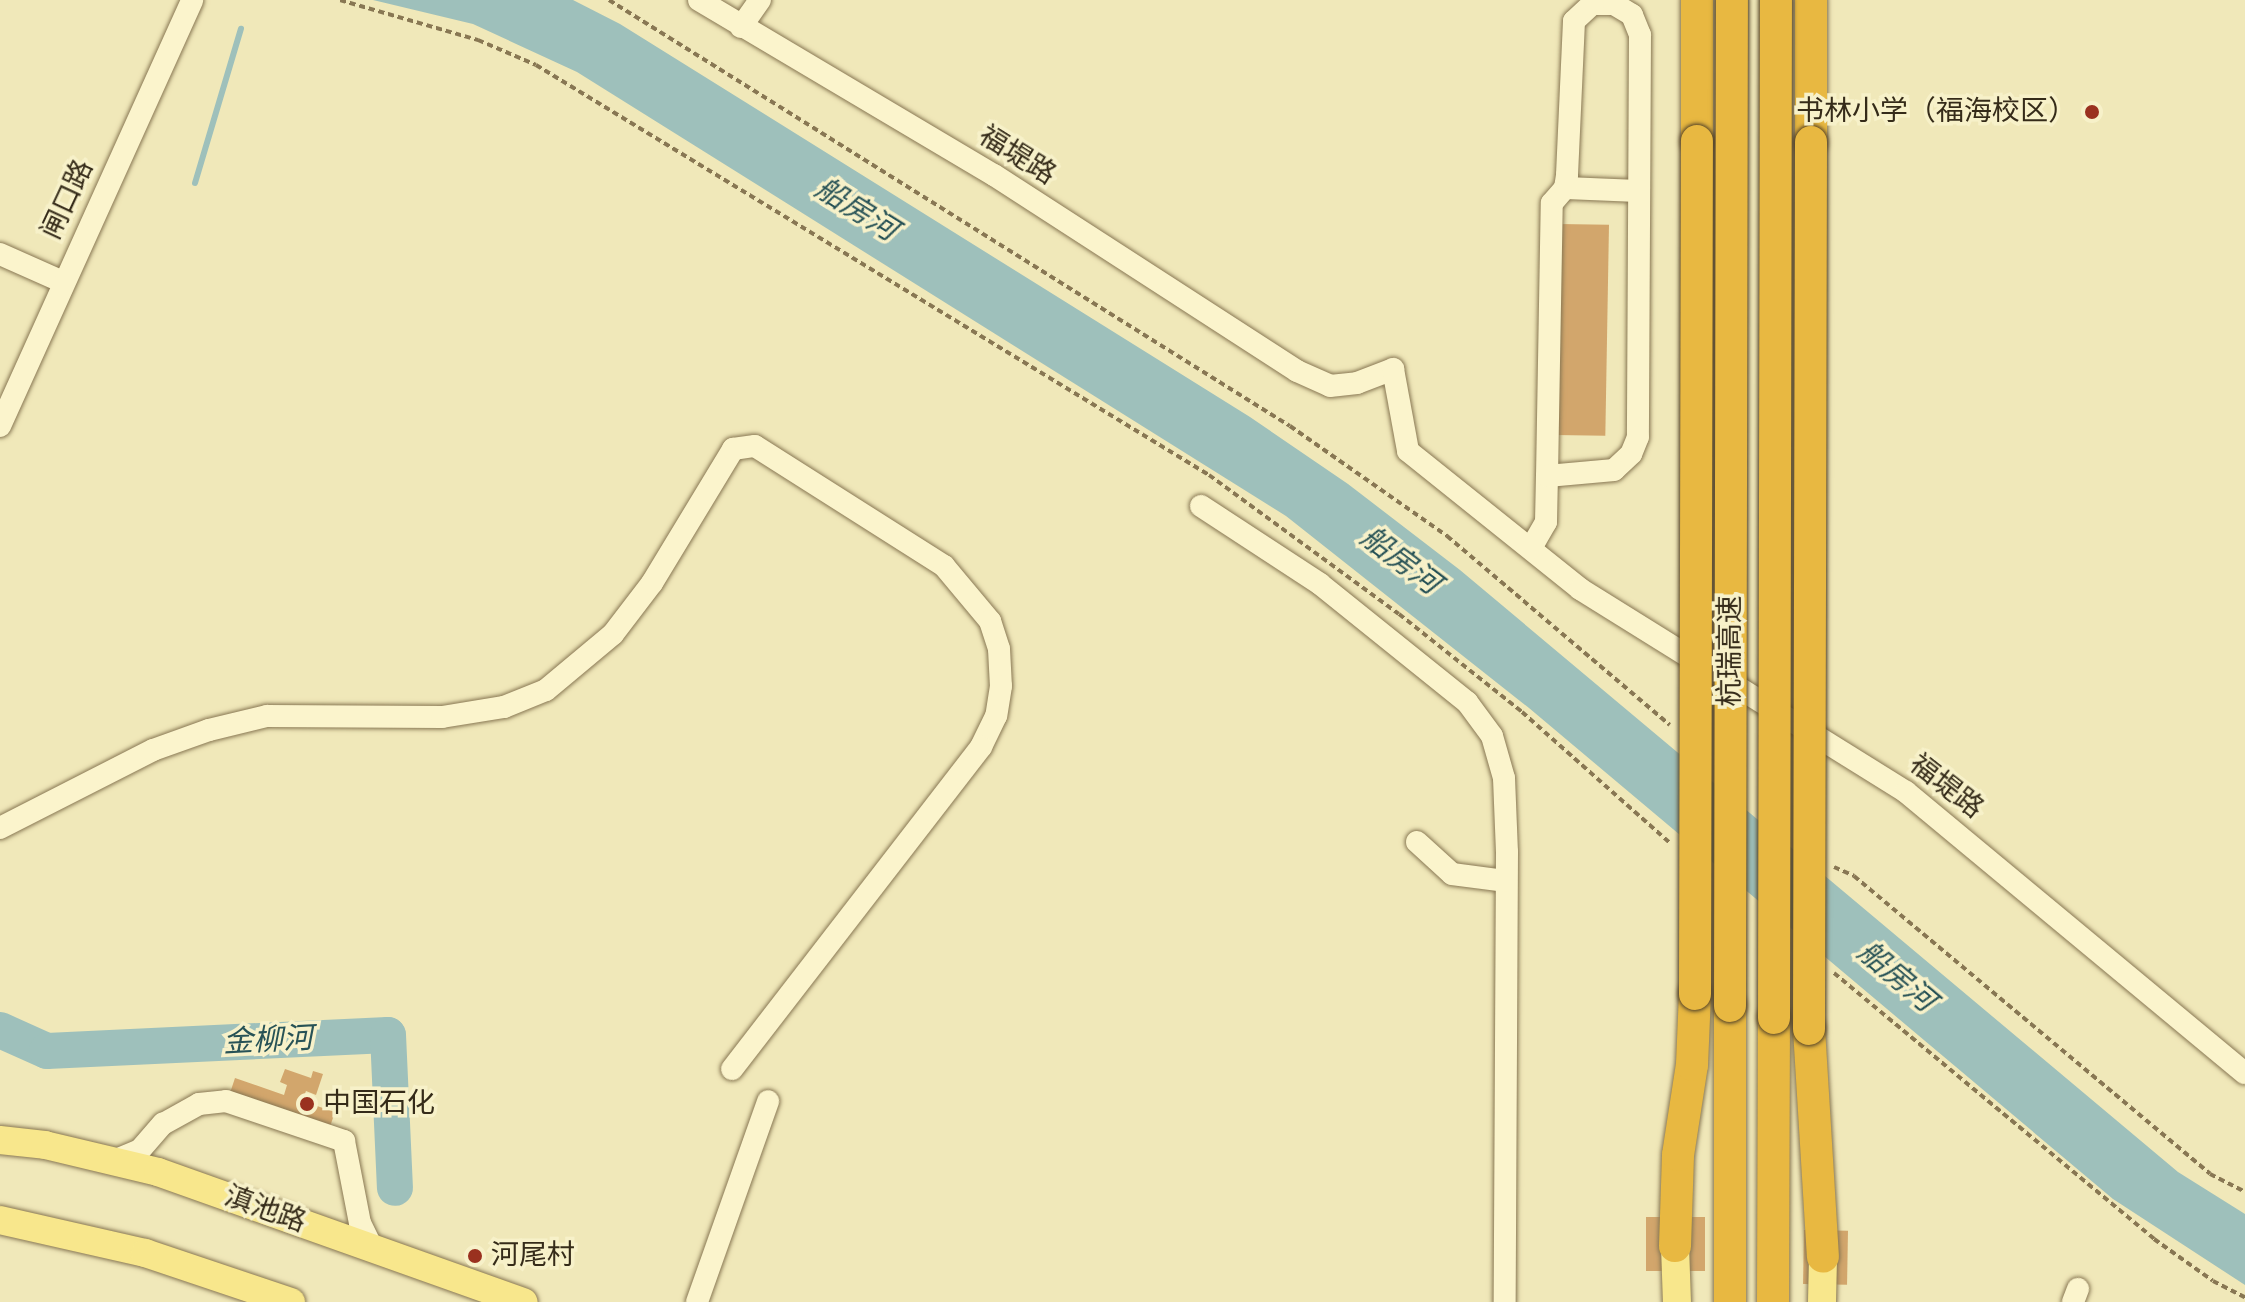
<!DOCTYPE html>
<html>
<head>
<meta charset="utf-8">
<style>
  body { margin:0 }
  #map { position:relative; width:2245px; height:1302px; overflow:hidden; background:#f0e8b9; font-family:Spectral,"Noto Sans SC",serif }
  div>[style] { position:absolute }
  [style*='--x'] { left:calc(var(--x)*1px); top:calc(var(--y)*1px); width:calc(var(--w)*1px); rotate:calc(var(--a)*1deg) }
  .water>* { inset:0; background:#9ec0bb }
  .stream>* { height:6px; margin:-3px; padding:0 3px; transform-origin:3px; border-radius:3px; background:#9ec0bb }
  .river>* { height:36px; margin:-18px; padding:0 18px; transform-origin:18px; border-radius:18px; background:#9ec0bb }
  .building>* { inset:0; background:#d2a66c; transform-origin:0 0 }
  .path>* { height:4px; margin-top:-2px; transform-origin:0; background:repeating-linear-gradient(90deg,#887753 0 6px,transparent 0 10px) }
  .roads { filter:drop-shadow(0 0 2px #887753) drop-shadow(0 0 2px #887753) }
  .minor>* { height:22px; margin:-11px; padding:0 11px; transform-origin:11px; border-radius:11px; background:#fbf4cc }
  .major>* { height:28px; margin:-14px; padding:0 14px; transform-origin:14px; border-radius:14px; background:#f8e78c }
  .highway>* { height:32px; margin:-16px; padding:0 16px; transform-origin:16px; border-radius:16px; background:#e8b841 }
  .bridges { filter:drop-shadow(0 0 2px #544328) drop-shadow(0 0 2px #544328) }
  .highway-bridge>* { height:32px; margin:-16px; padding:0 16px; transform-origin:16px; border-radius:16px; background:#e8b841 }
  .dots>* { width:22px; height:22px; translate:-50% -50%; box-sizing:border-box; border:4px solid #f7f1c9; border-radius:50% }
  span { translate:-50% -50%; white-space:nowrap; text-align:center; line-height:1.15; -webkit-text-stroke:7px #f7f1c9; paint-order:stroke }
  .poi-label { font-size:28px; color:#352b19 }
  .right { translate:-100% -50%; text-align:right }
  .left { translate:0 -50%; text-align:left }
  .street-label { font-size:28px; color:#352b19 }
  .water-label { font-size:30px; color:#275256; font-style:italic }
</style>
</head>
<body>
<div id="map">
  <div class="water">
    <div style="clip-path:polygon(373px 0,573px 0,620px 24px,1250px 417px,1348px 484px,1460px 570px,2178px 1172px,2245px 1214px,2245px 1285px,2113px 1199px,1529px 708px,1286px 516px,577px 72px,473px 24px)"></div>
  </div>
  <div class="stream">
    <div style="--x:195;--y:183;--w:161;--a:-73.4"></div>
  </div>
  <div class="river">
    <div style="--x:0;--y:1030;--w:51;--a:24.1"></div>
    <div style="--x:47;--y:1051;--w:341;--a:-2.7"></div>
    <div style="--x:388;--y:1035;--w:153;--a:87.4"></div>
  </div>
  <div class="building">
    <div style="left:1559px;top:224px;width:50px;height:211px;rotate:1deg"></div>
    <div style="clip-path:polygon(285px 1069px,311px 1078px,313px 1071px,323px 1074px,316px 1095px,306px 1091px,302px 1101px,335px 1112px,324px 1144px,224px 1111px,235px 1078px,284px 1095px,287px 1085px,280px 1082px)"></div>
    <div style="left:1646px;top:1217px;width:59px;height:54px"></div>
    <div style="left:1804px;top:1230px;width:44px;height:54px;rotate:1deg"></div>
  </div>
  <div class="path">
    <div style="--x:340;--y:0;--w:144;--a:16.2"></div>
    <div style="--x:478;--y:40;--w:63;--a:23.3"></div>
    <div style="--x:536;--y:65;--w:788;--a:31.35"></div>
    <div style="--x:1209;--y:475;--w:235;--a:36.2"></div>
    <div style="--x:1399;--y:614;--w:157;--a:38.5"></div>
    <div style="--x:1522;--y:712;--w:198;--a:41.5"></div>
    <div style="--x:609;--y:0;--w:803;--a:32.03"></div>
    <div style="--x:1290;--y:426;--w:192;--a:35"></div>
    <div style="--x:1447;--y:536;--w:292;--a:40.3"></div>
    <div style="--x:1834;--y:867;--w:22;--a:24"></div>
    <div style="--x:1854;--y:876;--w:464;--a:39.9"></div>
    <div style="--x:2210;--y:1174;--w:39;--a:27"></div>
    <div style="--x:1834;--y:973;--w:416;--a:39.7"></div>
    <div style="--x:2154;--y:1239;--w:72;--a:35.4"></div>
    <div style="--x:2213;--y:1281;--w:36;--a:27"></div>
  </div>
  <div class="roads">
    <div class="minor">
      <div style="--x:699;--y:0;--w:343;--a:30.7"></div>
      <div style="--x:994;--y:175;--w:361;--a:32.9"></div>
      <div style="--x:1297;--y:371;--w:36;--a:24"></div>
      <div style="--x:1330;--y:386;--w:27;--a:-6"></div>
      <div style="--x:1357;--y:383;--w:39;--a:-21"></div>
      <div style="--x:1393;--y:369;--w:83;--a:79.6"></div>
      <div style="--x:1408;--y:451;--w:221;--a:38.7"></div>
      <div style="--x:1580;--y:589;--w:384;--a:31.9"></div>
      <div style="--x:1906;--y:792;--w:440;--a:39.7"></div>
      <div style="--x:741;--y:27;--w:33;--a:-55"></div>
      <div style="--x:1565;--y:188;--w:74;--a:2.3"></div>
      <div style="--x:0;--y:254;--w:69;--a:24"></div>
      <div style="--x:0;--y:426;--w:467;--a:-65.7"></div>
      <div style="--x:1201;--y:506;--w:142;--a:33.2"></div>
      <div style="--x:1320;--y:584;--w:189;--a:38.8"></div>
      <div style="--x:1467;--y:702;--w:42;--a:53.7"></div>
      <div style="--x:1492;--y:736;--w:44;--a:74.1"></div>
      <div style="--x:1504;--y:778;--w:74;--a:87.7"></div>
      <div style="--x:1507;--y:852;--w:450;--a:90.3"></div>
      <div style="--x:1531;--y:548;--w:30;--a:-60"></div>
      <div style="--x:1546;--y:522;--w:46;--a:-88.8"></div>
      <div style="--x:1547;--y:476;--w:273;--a:-89"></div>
      <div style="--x:1552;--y:203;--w:20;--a:-49"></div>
      <div style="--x:1565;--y:188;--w:13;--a:-81"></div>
      <div style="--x:1567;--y:175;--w:154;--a:-87.4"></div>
      <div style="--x:1574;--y:21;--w:25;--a:-43"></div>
      <div style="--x:1592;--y:4;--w:22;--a:0"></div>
      <div style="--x:1614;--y:4;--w:21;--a:31"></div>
      <div style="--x:1632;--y:15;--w:22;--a:68"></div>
      <div style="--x:1640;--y:35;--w:402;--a:90.3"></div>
      <div style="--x:1638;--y:437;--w:18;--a:112"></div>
      <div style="--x:1631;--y:454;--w:23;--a:137"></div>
      <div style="--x:1614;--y:470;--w:67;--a:174.9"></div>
      <div style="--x:0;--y:828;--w:172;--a:-27"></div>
      <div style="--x:153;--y:750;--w:59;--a:-19.7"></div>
      <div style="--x:209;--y:730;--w:60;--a:-13.6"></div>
      <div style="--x:267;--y:716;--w:175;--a:0.3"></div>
      <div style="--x:442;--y:717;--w:63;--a:-9.2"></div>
      <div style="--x:504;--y:707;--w:45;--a:-22"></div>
      <div style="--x:546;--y:690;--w:87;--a:-39.9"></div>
      <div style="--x:613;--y:634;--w:64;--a:-52.6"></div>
      <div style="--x:652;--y:583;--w:157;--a:-58.8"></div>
      <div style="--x:733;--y:449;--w:22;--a:-8"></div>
      <div style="--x:755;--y:446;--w:224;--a:32.4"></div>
      <div style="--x:944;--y:566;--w:72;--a:50.1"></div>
      <div style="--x:990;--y:621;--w:29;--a:72"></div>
      <div style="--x:999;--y:649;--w:37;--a:87"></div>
      <div style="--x:1001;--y:686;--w:30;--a:99"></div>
      <div style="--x:996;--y:716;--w:34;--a:116"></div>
      <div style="--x:981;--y:747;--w:407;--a:127.7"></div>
      <div style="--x:1417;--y:842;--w:47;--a:42.4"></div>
      <div style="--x:1452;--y:874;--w:53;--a:7.5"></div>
      <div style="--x:114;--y:1161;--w:28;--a:-23"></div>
      <div style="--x:140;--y:1150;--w:35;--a:-49"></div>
      <div style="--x:163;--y:1124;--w:41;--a:-29.1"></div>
      <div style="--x:199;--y:1104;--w:27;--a:-6"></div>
      <div style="--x:226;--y:1101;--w:125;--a:18.7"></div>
      <div style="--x:344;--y:1141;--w:84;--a:79"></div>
      <div style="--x:360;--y:1223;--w:30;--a:64"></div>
      <div style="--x:697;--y:1302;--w:213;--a:-70.5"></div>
      <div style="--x:2073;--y:1302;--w:14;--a:-69"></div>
    </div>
    <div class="major">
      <div style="--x:0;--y:1140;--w:45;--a:6.3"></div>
      <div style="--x:45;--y:1145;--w:116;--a:13.4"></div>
      <div style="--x:158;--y:1172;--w:388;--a:19.6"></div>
      <div style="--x:0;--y:1220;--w:149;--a:12.8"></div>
      <div style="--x:145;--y:1253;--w:154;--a:18.6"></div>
      <div style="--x:1675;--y:1246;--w:56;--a:88"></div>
      <div style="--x:1822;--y:1302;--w:45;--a:-88.7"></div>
    </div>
    <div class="highway">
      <div style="--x:1697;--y:141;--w:141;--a:-90"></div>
      <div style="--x:1811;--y:142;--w:142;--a:-90"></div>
      <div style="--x:1809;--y:1029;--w:228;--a:86.5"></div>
      <div style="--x:1675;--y:1246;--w:91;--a:-88.1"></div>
      <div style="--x:1678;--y:1155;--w:91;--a:-81.2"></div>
      <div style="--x:1692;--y:1065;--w:71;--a:-87.6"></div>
      <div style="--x:1730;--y:1302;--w:296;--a:-90"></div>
      <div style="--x:1773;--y:1302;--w:284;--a:-89.8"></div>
    </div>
  </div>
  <div class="bridges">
    <div class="highway-bridge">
      <div style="--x:1695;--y:994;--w:853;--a:-89.87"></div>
      <div style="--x:1730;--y:1006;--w:1006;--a:-89.89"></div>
      <div style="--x:1774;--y:1018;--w:1018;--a:-89.89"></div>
      <div style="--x:1809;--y:1029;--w:887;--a:-89.87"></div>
    </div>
  </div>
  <div class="dots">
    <div style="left:2092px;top:112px;background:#9a311f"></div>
    <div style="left:307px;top:1104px;background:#9a311f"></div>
    <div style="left:475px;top:1256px;background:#9a311f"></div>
  </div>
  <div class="poi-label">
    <span class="right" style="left:2076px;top:112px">书林小学（福海校区）</span>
    <span class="left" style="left:323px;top:1104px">中国石化</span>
    <span class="left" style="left:491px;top:1256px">河尾村</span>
  </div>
  <div class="street-label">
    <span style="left:1017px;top:156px;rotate:32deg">福堤路</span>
    <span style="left:68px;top:200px;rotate:-65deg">闸口路</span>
    <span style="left:1731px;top:651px;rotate:-90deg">杭瑞高速</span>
    <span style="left:1946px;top:787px;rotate:38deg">福堤路</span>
    <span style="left:265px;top:1210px;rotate:20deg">滇池路</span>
  </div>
  <div class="water-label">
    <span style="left:856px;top:210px;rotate:32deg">船房河</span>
    <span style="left:1400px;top:561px;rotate:37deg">船房河</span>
    <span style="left:1896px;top:977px;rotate:40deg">船房河</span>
    <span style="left:268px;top:1041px;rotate:-3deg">金柳河</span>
  </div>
</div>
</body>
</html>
